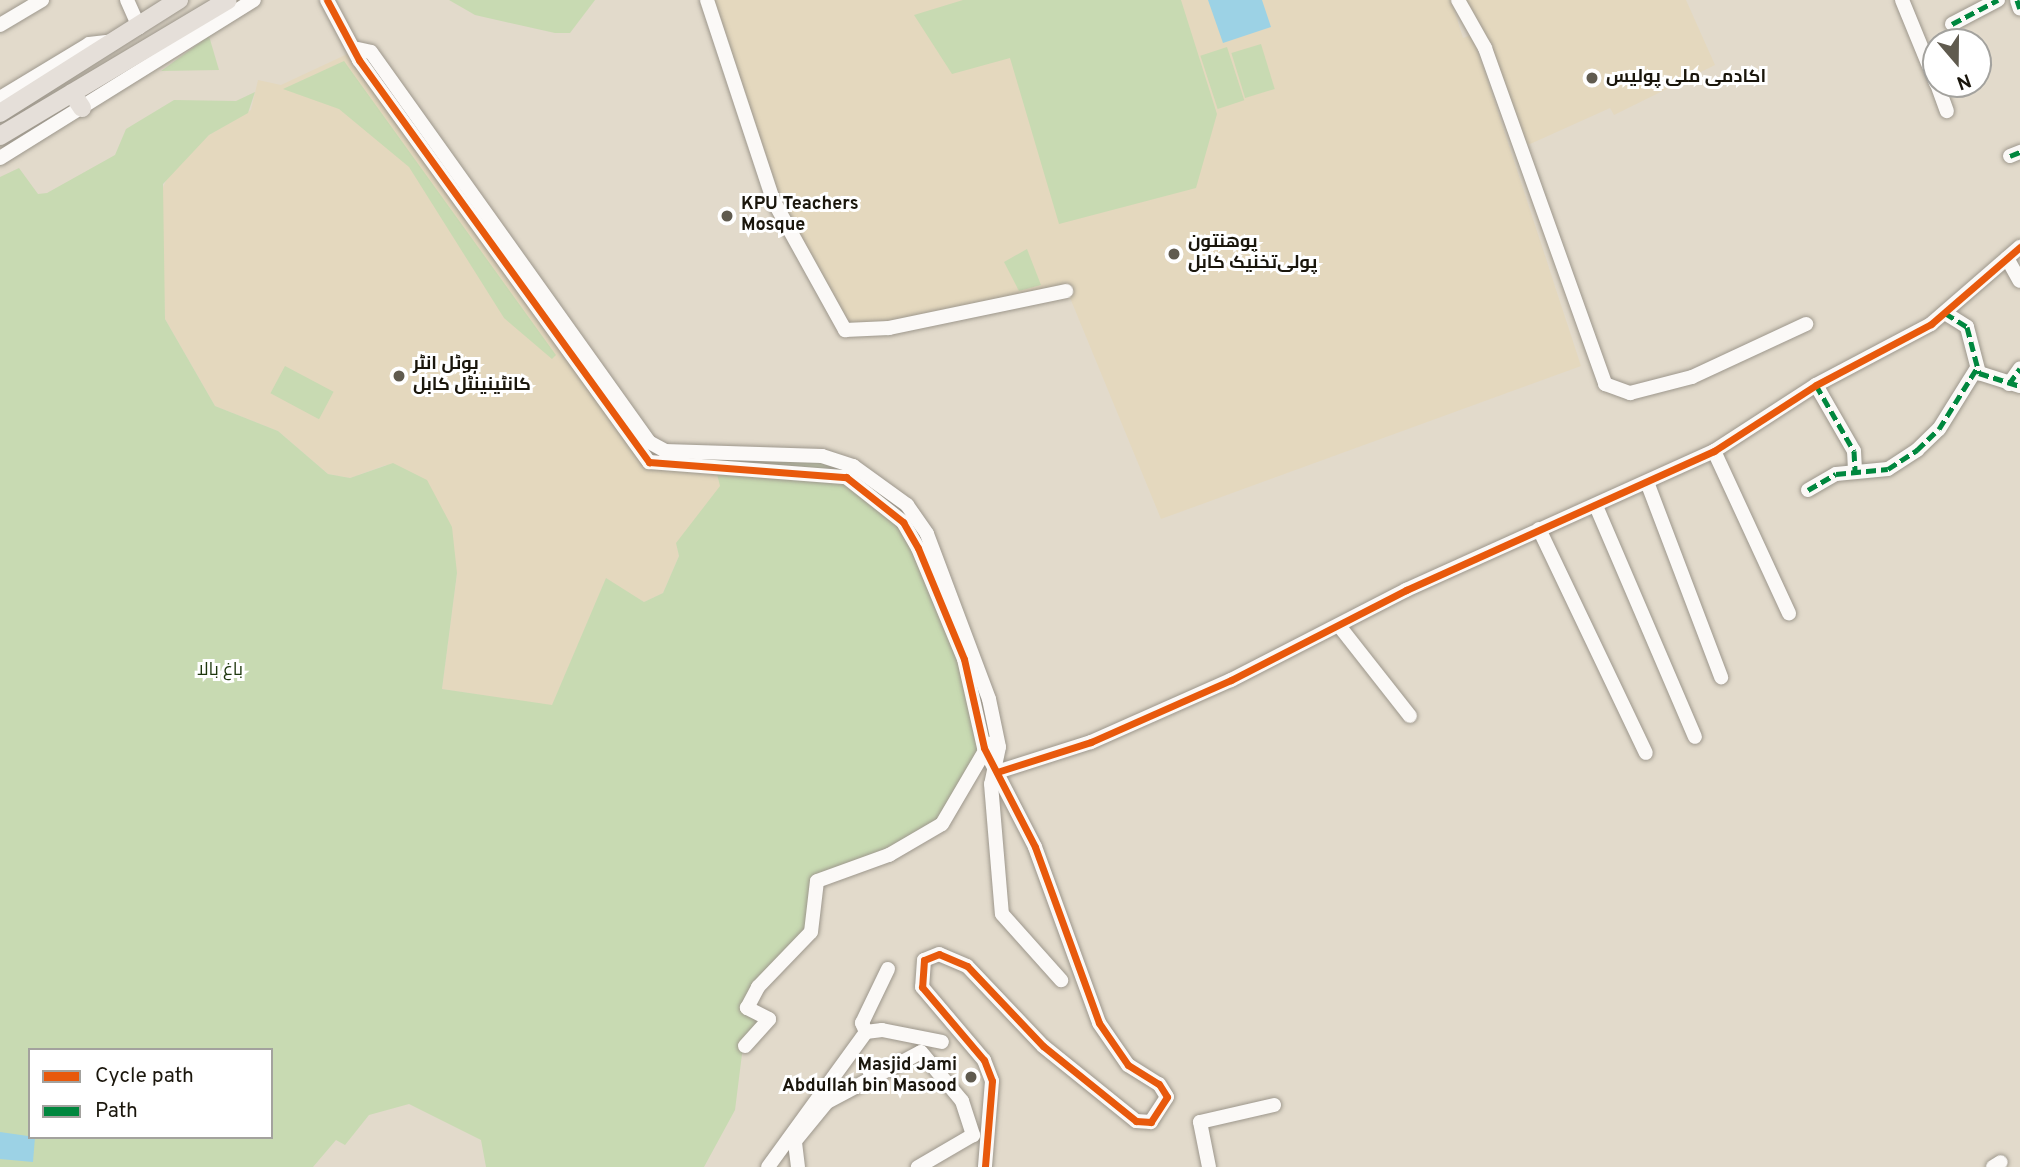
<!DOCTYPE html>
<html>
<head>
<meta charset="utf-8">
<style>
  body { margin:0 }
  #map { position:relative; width:2020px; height:1167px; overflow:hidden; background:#e2dacb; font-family:Overpass,Cairo,sans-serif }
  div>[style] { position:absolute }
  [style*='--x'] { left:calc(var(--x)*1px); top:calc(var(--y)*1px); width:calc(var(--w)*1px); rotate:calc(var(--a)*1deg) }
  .built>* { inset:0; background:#e4d8be }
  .green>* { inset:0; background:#c8dab2; transform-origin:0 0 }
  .water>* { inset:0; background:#9cd2e5 }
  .roads { filter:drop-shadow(0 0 2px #9d978c) drop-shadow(0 0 2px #9d978c) }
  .minor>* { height:14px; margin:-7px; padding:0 7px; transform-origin:7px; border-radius:7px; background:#fbf9f7 }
  .major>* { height:18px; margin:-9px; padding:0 9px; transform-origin:9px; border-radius:9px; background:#e5dfd9 }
  .quiet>* { height:5px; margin-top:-2.5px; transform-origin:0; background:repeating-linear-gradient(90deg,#00873e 0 10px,transparent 0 15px) }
  .cycleway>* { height:7px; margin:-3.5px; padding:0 3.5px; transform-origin:3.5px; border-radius:3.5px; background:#e8590c }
  .dots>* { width:19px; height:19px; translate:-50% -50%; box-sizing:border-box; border:4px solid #fff; border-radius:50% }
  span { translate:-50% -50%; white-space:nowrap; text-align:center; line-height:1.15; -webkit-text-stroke:6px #fff; paint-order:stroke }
  .poi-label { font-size:18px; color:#1a160c; font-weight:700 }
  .left { translate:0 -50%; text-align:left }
  .right { translate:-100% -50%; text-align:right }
  .park-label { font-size:18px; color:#1e370d }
  .legend { position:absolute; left:28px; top:1048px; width:245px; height:91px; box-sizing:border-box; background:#fff; border:2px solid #a3a29e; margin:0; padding:9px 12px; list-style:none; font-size:21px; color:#1a160c }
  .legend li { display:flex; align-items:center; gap:14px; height:35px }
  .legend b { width:35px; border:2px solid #a3a29e }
  .north { position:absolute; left:1922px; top:28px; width:70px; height:70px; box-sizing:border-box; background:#fff; border:2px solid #a3a29e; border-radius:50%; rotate:160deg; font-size:19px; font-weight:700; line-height:28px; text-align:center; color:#1a160c }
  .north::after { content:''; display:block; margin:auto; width:24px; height:32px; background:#605b4f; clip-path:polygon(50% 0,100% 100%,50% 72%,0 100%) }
</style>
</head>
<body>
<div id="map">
  <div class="built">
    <div style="clip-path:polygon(711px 0,1451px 0,1463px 38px,1471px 35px,1483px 66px,1581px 366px,1161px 519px,1066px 288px,854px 330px,784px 220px)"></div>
    <div style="clip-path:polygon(1458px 0,1686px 0,1715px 65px,1614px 115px,1610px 108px,1530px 144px,1519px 142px)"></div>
    <div style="clip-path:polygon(358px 49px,371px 52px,649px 442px,712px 453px,721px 486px,677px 543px,679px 556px,663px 593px,644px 602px,606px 579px,552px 706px,442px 689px,457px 573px,386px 465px,350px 478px,328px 474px,278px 431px,215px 406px,165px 319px,160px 194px,169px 174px,209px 135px,251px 110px,258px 80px,281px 85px)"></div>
  </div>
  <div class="green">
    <div style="clip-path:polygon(449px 0,595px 0,570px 33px,555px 33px,475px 15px)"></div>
    <div style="clip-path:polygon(963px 0,1181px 0,1217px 114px,1196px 188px,1059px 224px,1010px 58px,952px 74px,914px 15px)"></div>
    <div style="clip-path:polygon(209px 36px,219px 70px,161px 71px)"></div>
    <div style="left:1261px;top:44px;width:47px;height:31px;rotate:73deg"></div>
    <div style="left:1227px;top:47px;width:56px;height:28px;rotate:72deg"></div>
    <div style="clip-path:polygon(344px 61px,556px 355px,552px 359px,504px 318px,409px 167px,339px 109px,283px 89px)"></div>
    <div style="clip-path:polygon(evenodd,255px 92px,248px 113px,209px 135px,163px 184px,165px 319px,215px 406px,278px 431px,328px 474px,350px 478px,393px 463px,427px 480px,452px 527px,457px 573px,442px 689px,552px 705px,606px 578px,644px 602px,663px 593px,679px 556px,676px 543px,720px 486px,712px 453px,822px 456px,881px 484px,927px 534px,997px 737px,926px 836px,821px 877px,811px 932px,747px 1008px,769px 1019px,742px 1054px,735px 1110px,704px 1167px,486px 1167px,481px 1140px,409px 1104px,369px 1115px,345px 1145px,336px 1140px,313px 1167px,0 1167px,0 177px,19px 168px,38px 194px,47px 193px,115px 155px,126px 129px,174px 100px,236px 101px,255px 92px,30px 1050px,271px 1050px,271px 1137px,30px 1137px,30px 1050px)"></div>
    <div style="clip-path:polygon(1027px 249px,1041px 285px,1019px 291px,1004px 262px)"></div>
    <div style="left:285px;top:366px;width:55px;height:31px;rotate:28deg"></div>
  </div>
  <div class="water">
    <div style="clip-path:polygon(1208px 0,1262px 0,1271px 27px,1223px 43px)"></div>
    <div style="clip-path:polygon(0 1132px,35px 1137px,33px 1162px,0 1159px)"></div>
  </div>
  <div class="roads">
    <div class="minor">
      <div style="--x:127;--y:0;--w:30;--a:66"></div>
      <div style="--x:327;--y:0;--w:68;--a:61.9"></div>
      <div style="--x:359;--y:60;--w:496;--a:54.2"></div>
      <div style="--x:649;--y:462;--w:198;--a:4.4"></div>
      <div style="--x:846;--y:477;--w:73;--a:38.3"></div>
      <div style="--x:903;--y:522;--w:30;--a:60"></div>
      <div style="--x:918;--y:548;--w:120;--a:67.5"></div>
      <div style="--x:964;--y:659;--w:91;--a:77.3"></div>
      <div style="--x:984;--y:748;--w:111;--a:62.7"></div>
      <div style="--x:1035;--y:847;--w:187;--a:70"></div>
      <div style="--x:1099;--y:1023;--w:51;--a:55.4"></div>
      <div style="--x:1128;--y:1065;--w:36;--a:32"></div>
      <div style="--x:1159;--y:1084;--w:15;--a:58"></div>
      <div style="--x:1167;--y:1097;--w:30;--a:123"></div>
      <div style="--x:1151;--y:1122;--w:15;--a:-176"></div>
      <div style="--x:1136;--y:1121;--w:119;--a:-141.1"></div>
      <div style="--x:1043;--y:1046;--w:110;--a:-133.5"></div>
      <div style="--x:967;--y:966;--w:30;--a:-157"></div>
      <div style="--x:939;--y:954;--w:16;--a:158"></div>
      <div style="--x:924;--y:960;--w:27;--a:94"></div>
      <div style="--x:922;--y:987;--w:96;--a:49.7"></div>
      <div style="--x:984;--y:1060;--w:22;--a:69"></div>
      <div style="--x:992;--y:1081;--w:86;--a:94.7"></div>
      <div style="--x:707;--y:0;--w:211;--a:71.7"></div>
      <div style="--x:773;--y:200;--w:149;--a:61"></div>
      <div style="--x:845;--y:330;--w:44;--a:-2.6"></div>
      <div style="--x:889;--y:328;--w:181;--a:-11.8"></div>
      <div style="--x:1458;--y:0;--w:55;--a:60.6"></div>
      <div style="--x:1485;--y:48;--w:357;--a:70.3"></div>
      <div style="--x:1605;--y:384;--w:27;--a:20"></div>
      <div style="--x:1630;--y:393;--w:64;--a:-14.5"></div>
      <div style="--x:1692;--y:377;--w:126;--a:-24.9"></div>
      <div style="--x:1902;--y:0;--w:90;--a:67.7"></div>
      <div style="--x:2017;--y:0;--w:9;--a:72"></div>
      <div style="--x:1952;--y:24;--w:52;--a:-27.6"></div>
      <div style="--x:0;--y:25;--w:49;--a:-30.8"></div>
      <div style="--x:358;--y:49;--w:13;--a:13"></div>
      <div style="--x:371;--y:52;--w:479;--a:54.5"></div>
      <div style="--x:649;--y:442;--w:18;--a:29"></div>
      <div style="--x:665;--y:451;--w:157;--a:1.8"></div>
      <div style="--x:822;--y:456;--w:33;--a:18"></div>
      <div style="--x:853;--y:466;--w:67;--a:35.8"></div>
      <div style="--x:907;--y:505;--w:35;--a:55"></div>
      <div style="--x:927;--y:534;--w:176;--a:69.4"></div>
      <div style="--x:989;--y:699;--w:49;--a:78.2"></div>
      <div style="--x:999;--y:747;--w:38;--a:102"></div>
      <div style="--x:991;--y:784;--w:130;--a:85.2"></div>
      <div style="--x:1002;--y:914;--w:89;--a:48.2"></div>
      <div style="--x:1937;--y:84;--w:29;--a:70"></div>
      <div style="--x:0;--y:98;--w:104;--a:-31.2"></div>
      <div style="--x:89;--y:44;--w:24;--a:-7"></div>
      <div style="--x:2010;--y:156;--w:11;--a:-22"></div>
      <div style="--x:0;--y:158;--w:299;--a:-31.9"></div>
      <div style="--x:2007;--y:258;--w:26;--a:61"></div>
      <div style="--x:1945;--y:313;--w:26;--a:32"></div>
      <div style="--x:1967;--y:327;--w:48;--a:75.4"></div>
      <div style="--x:1979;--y:373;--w:43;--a:17.6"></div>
      <div style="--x:2009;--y:384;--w:19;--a:-55"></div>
      <div style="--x:1816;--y:385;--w:76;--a:60.1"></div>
      <div style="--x:1854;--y:451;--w:20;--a:87"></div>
      <div style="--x:1714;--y:451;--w:179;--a:65.2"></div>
      <div style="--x:1647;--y:482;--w:209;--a:69.2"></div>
      <div style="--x:1808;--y:490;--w:32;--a:-30"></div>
      <div style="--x:1836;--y:474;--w:52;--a:-5.5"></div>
      <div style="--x:1888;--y:469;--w:35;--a:-33"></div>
      <div style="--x:1917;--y:450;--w:30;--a:-44"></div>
      <div style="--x:1939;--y:429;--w:72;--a:-58.1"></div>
      <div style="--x:1596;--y:506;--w:251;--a:66.8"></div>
      <div style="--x:1539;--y:529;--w:248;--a:64.5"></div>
      <div style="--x:1340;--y:627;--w:113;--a:51.8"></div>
      <div style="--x:997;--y:772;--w:99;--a:-17.7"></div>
      <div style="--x:1091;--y:742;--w:153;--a:-23.9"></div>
      <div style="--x:1231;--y:680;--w:197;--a:-27.2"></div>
      <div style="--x:1406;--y:590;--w:338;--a:-24.3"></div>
      <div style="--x:1714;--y:451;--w:121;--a:-32.9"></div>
      <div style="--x:1816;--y:385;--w:130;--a:-27.9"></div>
      <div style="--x:1931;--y:324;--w:118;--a:-40.9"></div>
      <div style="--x:866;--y:1032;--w:10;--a:-114"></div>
      <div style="--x:862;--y:1023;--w:60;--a:-64.3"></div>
      <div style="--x:745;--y:1046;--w:36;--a:-48"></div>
      <div style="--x:769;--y:1019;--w:25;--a:-153"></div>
      <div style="--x:747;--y:1008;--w:24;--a:-62"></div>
      <div style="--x:758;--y:987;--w:76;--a:-46.1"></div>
      <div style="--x:811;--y:932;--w:51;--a:-83.3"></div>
      <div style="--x:817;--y:881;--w:77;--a:-19.9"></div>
      <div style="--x:889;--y:855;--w:61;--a:-30.3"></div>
      <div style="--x:942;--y:824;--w:93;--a:-59.6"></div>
      <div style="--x:768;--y:1167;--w:167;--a:-54"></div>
      <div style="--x:866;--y:1032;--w:16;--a:-7"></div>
      <div style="--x:882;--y:1030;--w:61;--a:11.3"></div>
      <div style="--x:798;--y:1167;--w:26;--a:-97"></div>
      <div style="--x:795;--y:1141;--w:50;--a:-50.6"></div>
      <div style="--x:827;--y:1102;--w:106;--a:-28"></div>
      <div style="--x:921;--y:1052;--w:64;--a:50.1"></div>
      <div style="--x:962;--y:1101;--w:36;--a:72"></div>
      <div style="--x:973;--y:1135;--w:64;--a:149.8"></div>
      <div style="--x:1209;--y:1167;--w:46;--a:-101.3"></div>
      <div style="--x:1200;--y:1122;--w:76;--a:-12.9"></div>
      <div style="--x:1993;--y:1167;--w:9;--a:-32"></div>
    </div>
    <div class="major">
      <div style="--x:72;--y:93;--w:18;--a:56"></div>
      <div style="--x:0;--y:113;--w:212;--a:-32.3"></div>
      <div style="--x:0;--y:136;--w:265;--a:-30.8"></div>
    </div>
  </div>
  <div class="quiet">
    <div style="--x:2017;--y:0;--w:9;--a:72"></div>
    <div style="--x:1952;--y:24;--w:52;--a:-27.6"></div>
    <div style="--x:2010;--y:156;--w:11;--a:-22"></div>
    <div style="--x:1945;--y:313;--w:26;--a:32"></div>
    <div style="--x:1967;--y:327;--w:48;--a:75.4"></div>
    <div style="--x:1979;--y:373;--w:43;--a:17.6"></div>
    <div style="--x:2009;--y:384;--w:19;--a:-55"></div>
    <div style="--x:1816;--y:385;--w:76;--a:60.1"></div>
    <div style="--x:1854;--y:451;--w:20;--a:87"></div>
    <div style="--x:1808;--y:490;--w:32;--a:-30"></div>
    <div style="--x:1836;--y:474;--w:52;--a:-5.5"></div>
    <div style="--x:1888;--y:469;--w:35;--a:-33"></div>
    <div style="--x:1917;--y:450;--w:30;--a:-44"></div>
    <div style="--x:1939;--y:429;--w:72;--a:-58.1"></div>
  </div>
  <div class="cycleway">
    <div style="--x:327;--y:0;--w:68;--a:61.9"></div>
    <div style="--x:359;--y:60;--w:496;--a:54.2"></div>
    <div style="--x:649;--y:462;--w:198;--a:4.4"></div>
    <div style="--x:846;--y:477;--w:73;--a:38.3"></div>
    <div style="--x:903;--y:522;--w:30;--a:60"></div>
    <div style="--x:918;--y:548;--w:120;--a:67.5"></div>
    <div style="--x:964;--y:659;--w:91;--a:77.3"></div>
    <div style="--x:984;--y:748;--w:111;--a:62.7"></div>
    <div style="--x:1035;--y:847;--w:187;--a:70"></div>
    <div style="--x:1099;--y:1023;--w:51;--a:55.4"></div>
    <div style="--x:1128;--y:1065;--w:36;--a:32"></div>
    <div style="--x:1159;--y:1084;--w:15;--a:58"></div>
    <div style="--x:1167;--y:1097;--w:30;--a:123"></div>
    <div style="--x:1151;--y:1122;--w:15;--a:-176"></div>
    <div style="--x:1136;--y:1121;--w:119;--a:-141.1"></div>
    <div style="--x:1043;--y:1046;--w:110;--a:-133.5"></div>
    <div style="--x:967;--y:966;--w:30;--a:-157"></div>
    <div style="--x:939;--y:954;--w:16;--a:158"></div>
    <div style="--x:924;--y:960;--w:27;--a:94"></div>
    <div style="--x:922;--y:987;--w:96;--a:49.7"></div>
    <div style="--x:984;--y:1060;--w:22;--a:69"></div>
    <div style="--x:992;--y:1081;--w:86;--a:94.7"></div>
    <div style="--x:997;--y:772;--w:99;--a:-17.7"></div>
    <div style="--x:1091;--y:742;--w:153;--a:-23.9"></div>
    <div style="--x:1231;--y:680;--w:197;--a:-27.2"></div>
    <div style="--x:1406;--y:590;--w:338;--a:-24.3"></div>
    <div style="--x:1714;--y:451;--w:121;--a:-32.9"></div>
    <div style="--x:1816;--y:385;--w:130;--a:-27.9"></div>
    <div style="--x:1931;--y:324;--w:118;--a:-40.9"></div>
  </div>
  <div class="dots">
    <div style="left:1592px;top:78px;background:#605b4f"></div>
    <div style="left:727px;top:216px;background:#605b4f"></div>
    <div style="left:1174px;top:254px;background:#605b4f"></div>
    <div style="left:399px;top:376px;background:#605b4f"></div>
    <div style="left:971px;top:1077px;background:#605b4f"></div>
  </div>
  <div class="poi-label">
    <span class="left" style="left:1606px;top:78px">اکادمی ملی پولیس</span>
    <span class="left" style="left:741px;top:216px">KPU Teachers<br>Mosque</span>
    <span class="left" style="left:1188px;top:254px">پوهنتون<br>پولی‌تخنیک کابل</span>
    <span class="left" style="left:413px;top:376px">ہوٹل انٹر<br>کانٹینینٹل کابل</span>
    <span class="right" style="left:957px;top:1077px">Masjid Jami<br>Abdullah bin Masood</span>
  </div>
  <div class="park-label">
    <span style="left:220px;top:671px">باغ بالا</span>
  </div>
  <ul class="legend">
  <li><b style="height:9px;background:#e8590c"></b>Cycle path</li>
  <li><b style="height:9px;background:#00873e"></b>Path</li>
  </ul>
  <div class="north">N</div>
</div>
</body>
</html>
